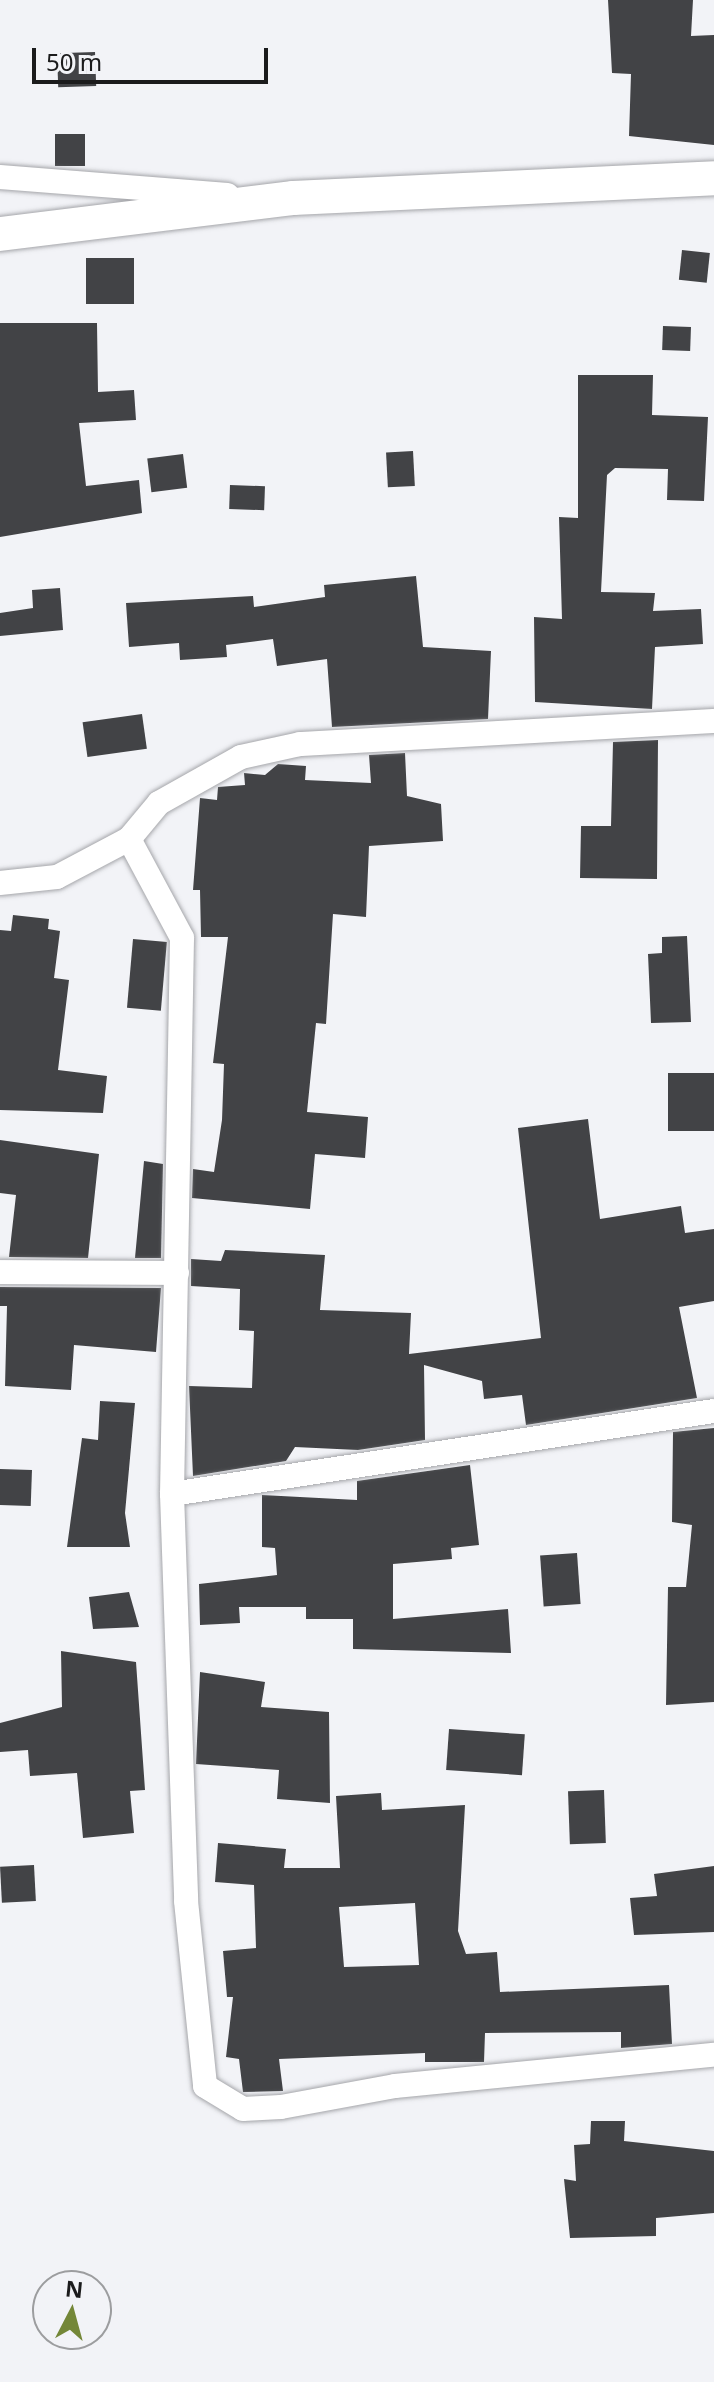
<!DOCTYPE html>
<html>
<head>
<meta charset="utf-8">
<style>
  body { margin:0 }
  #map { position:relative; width:714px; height:2382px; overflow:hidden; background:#f2f3f7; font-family:"Noto Sans",sans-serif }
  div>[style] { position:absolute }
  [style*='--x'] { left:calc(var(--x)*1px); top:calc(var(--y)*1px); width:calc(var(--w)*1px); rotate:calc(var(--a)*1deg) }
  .building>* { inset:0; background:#424346; transform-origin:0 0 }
  .roads { filter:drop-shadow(0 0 2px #a5a6aa) drop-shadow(0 0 2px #a5a6aa) }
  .street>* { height:24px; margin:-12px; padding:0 12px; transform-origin:12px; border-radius:12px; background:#fff }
  .secondary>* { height:34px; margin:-17px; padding:0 17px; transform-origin:17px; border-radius:17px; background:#fff }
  span { translate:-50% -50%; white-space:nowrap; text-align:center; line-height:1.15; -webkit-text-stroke:8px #f2f3f7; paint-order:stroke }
  .north { position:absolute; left:32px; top:2270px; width:80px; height:80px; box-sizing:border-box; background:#f2f3f7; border:2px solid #9c9d9f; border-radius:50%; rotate:6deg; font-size:22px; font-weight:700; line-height:32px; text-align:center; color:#1b1b1c }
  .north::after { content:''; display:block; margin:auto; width:28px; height:36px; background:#748738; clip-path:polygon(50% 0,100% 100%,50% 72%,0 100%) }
  .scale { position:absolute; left:32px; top:48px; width:236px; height:36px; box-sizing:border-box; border:4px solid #1b1b1c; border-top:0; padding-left:10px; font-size:24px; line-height:28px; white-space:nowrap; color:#1b1b1c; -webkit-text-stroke:6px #f2f3f7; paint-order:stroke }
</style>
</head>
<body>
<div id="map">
  <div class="building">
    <div style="clip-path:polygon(608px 0,693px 0,691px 36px,714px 35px,714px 145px,629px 136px,631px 74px,612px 73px)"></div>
    <div style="left:95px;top:52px;width:34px;height:38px;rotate:88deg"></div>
    <div style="left:55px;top:134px;width:30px;height:32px"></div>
    <div style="left:682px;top:250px;width:28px;height:30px;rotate:6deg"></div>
    <div style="left:86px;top:258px;width:48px;height:46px"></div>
    <div style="clip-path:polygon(0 323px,97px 323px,98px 392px,134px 390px,136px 420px,79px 423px,86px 486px,139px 480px,142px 513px,0 537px)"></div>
    <div style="left:663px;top:326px;width:28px;height:24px;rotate:2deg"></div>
    <div style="clip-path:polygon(578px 375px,653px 375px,652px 415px,708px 417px,704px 501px,667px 500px,668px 469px,615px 468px,607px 475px,601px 592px,655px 593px,653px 611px,701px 609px,703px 644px,655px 647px,652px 709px,535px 702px,534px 617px,562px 619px,559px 517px,578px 518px)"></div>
    <div style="left:413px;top:451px;width:35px;height:27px;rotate:87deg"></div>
    <div style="left:183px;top:454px;width:34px;height:36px;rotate:83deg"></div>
    <div style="left:230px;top:485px;width:35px;height:24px;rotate:2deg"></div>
    <div style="clip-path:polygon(416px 576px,423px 647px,491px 651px,488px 719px,332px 727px,327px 659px,277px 666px,273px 639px,226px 645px,227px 657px,180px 660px,179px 643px,129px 647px,126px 603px,253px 596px,254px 607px,325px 597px,324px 585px)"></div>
    <div style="clip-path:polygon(60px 588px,63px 630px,0 636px,0 613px,33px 608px,32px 590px)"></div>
    <div style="left:142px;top:714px;width:35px;height:60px;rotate:82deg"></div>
    <div style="clip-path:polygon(658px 740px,657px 879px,580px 878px,581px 826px,611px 826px,613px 742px)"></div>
    <div style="clip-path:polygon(405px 753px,407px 796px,441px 804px,443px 841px,369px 846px,366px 917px,333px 914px,326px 1024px,316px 1023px,307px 1112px,368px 1117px,365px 1158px,315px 1154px,310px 1209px,192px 1198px,193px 1169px,214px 1172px,222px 1120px,224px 1064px,213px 1063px,228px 937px,201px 937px,200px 890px,193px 890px,200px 798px,217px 800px,218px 787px,245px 785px,244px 773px,265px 775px,278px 764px,306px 766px,305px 780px,371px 783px,369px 755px)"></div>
    <div style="clip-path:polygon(13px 915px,49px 919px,48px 929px,60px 931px,54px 978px,69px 980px,58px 1070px,107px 1076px,103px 1113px,0 1110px,0 930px,11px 931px)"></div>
    <div style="clip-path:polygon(687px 936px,691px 1022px,651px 1023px,648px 954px,662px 953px,662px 937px)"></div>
    <div style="left:133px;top:939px;width:34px;height:69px;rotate:5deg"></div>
    <div style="left:714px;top:1073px;width:58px;height:46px;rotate:90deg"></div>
    <div style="clip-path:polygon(588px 1119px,600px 1219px,681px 1206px,685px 1233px,714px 1229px,714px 1301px,679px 1307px,697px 1398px,526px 1425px,522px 1395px,484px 1399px,482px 1381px,424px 1365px,425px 1440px,358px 1450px,295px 1447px,286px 1461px,193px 1476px,189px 1386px,252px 1388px,254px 1331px,239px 1330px,240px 1289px,191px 1286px,191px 1259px,221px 1261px,225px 1250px,325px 1255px,320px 1310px,411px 1313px,409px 1354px,541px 1338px,518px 1128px)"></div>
    <div style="clip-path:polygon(0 1140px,99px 1154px,88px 1258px,9px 1257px,16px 1195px,0 1193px)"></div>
    <div style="clip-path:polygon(144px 1161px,163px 1164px,161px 1258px,135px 1258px)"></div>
    <div style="clip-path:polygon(0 1287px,161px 1288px,156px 1352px,74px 1345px,71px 1390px,5px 1386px,7px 1306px,0 1306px)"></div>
    <div style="clip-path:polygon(100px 1401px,135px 1403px,125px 1513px,130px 1547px,67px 1547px,82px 1438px,98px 1440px)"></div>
    <div style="clip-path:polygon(714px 1428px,714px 1702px,666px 1705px,668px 1587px,686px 1587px,692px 1525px,672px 1522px,673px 1432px)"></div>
    <div style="clip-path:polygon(470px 1465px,479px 1545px,451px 1548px,452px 1559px,393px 1564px,393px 1619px,508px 1609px,511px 1653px,353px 1649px,353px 1619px,306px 1619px,306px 1607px,239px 1607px,240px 1623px,200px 1625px,199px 1584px,277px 1575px,275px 1548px,262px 1547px,262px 1495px,357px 1500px,357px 1481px)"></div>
    <div style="left:0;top:1469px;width:32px;height:36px;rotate:2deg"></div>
    <div style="left:577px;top:1553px;width:51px;height:37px;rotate:86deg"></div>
    <div style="clip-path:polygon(129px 1592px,139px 1627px,93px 1629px,89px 1597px)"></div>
    <div style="clip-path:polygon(61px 1651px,136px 1662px,145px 1790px,130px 1791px,134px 1833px,83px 1838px,77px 1773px,30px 1776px,28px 1750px,0 1752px,0 1723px,62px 1707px)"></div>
    <div style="clip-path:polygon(200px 1672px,265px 1682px,261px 1707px,329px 1712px,330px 1803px,277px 1799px,279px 1770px,196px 1764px)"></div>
    <div style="left:449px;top:1729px;width:76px;height:41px;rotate:4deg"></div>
    <div style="left:604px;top:1790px;width:53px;height:36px;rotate:88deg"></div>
    <div style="clip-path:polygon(evenodd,381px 1793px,382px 1810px,465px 1805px,458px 1931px,466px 1954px,497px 1952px,500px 1992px,669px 1985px,672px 2044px,621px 2048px,621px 2032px,485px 2033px,484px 2062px,425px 2062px,425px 2053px,279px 2059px,283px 2091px,243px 2092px,239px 2059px,226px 2057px,233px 1997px,227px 1997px,223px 1951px,256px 1948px,254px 1885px,215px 1882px,218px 1843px,286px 1849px,284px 1868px,340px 1868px,336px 1796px,381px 1793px,415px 1903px,419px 1965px,344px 1967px,339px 1907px,415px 1903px)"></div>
    <div style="left:34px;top:1865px;width:36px;height:34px;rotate:87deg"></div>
    <div style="clip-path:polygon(714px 1866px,714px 1932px,634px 1935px,630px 1898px,657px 1896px,654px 1874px)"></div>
    <div style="clip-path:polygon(591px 2121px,625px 2121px,624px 2141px,714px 2151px,714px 2213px,656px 2218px,656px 2236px,570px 2238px,564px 2179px,576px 2181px,574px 2145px,590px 2144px)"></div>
  </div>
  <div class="roads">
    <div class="street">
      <div style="--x:0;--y:177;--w:228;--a:4.5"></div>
      <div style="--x:129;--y:839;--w:112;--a:61.8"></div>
      <div style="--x:182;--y:938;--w:556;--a:91.03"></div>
      <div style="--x:172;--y:1494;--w:407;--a:88"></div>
      <div style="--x:186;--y:1901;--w:186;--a:84.1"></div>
      <div style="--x:205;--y:2086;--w:44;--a:31.2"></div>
      <div style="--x:243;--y:2109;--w:38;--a:-3"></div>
      <div style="--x:281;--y:2107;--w:116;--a:-10.4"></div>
      <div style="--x:395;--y:2086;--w:321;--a:-5.6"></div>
      <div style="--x:0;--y:883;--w:57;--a:-6"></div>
      <div style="--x:57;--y:877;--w:81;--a:-27.8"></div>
      <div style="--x:129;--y:839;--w:47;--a:-50.2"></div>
      <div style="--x:159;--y:803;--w:94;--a:-29.3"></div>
      <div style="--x:241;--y:757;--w:60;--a:-12.4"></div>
      <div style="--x:300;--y:744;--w:415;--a:-3.2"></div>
      <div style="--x:0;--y:1272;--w:177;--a:0.3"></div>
      <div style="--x:172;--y:1494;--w:548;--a:-8.71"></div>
    </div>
    <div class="secondary">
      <div style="--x:0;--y:234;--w:296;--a:-7"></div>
      <div style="--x:294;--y:198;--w:420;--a:-2.7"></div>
    </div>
  </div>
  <div class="north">N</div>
  <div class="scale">50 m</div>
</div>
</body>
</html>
